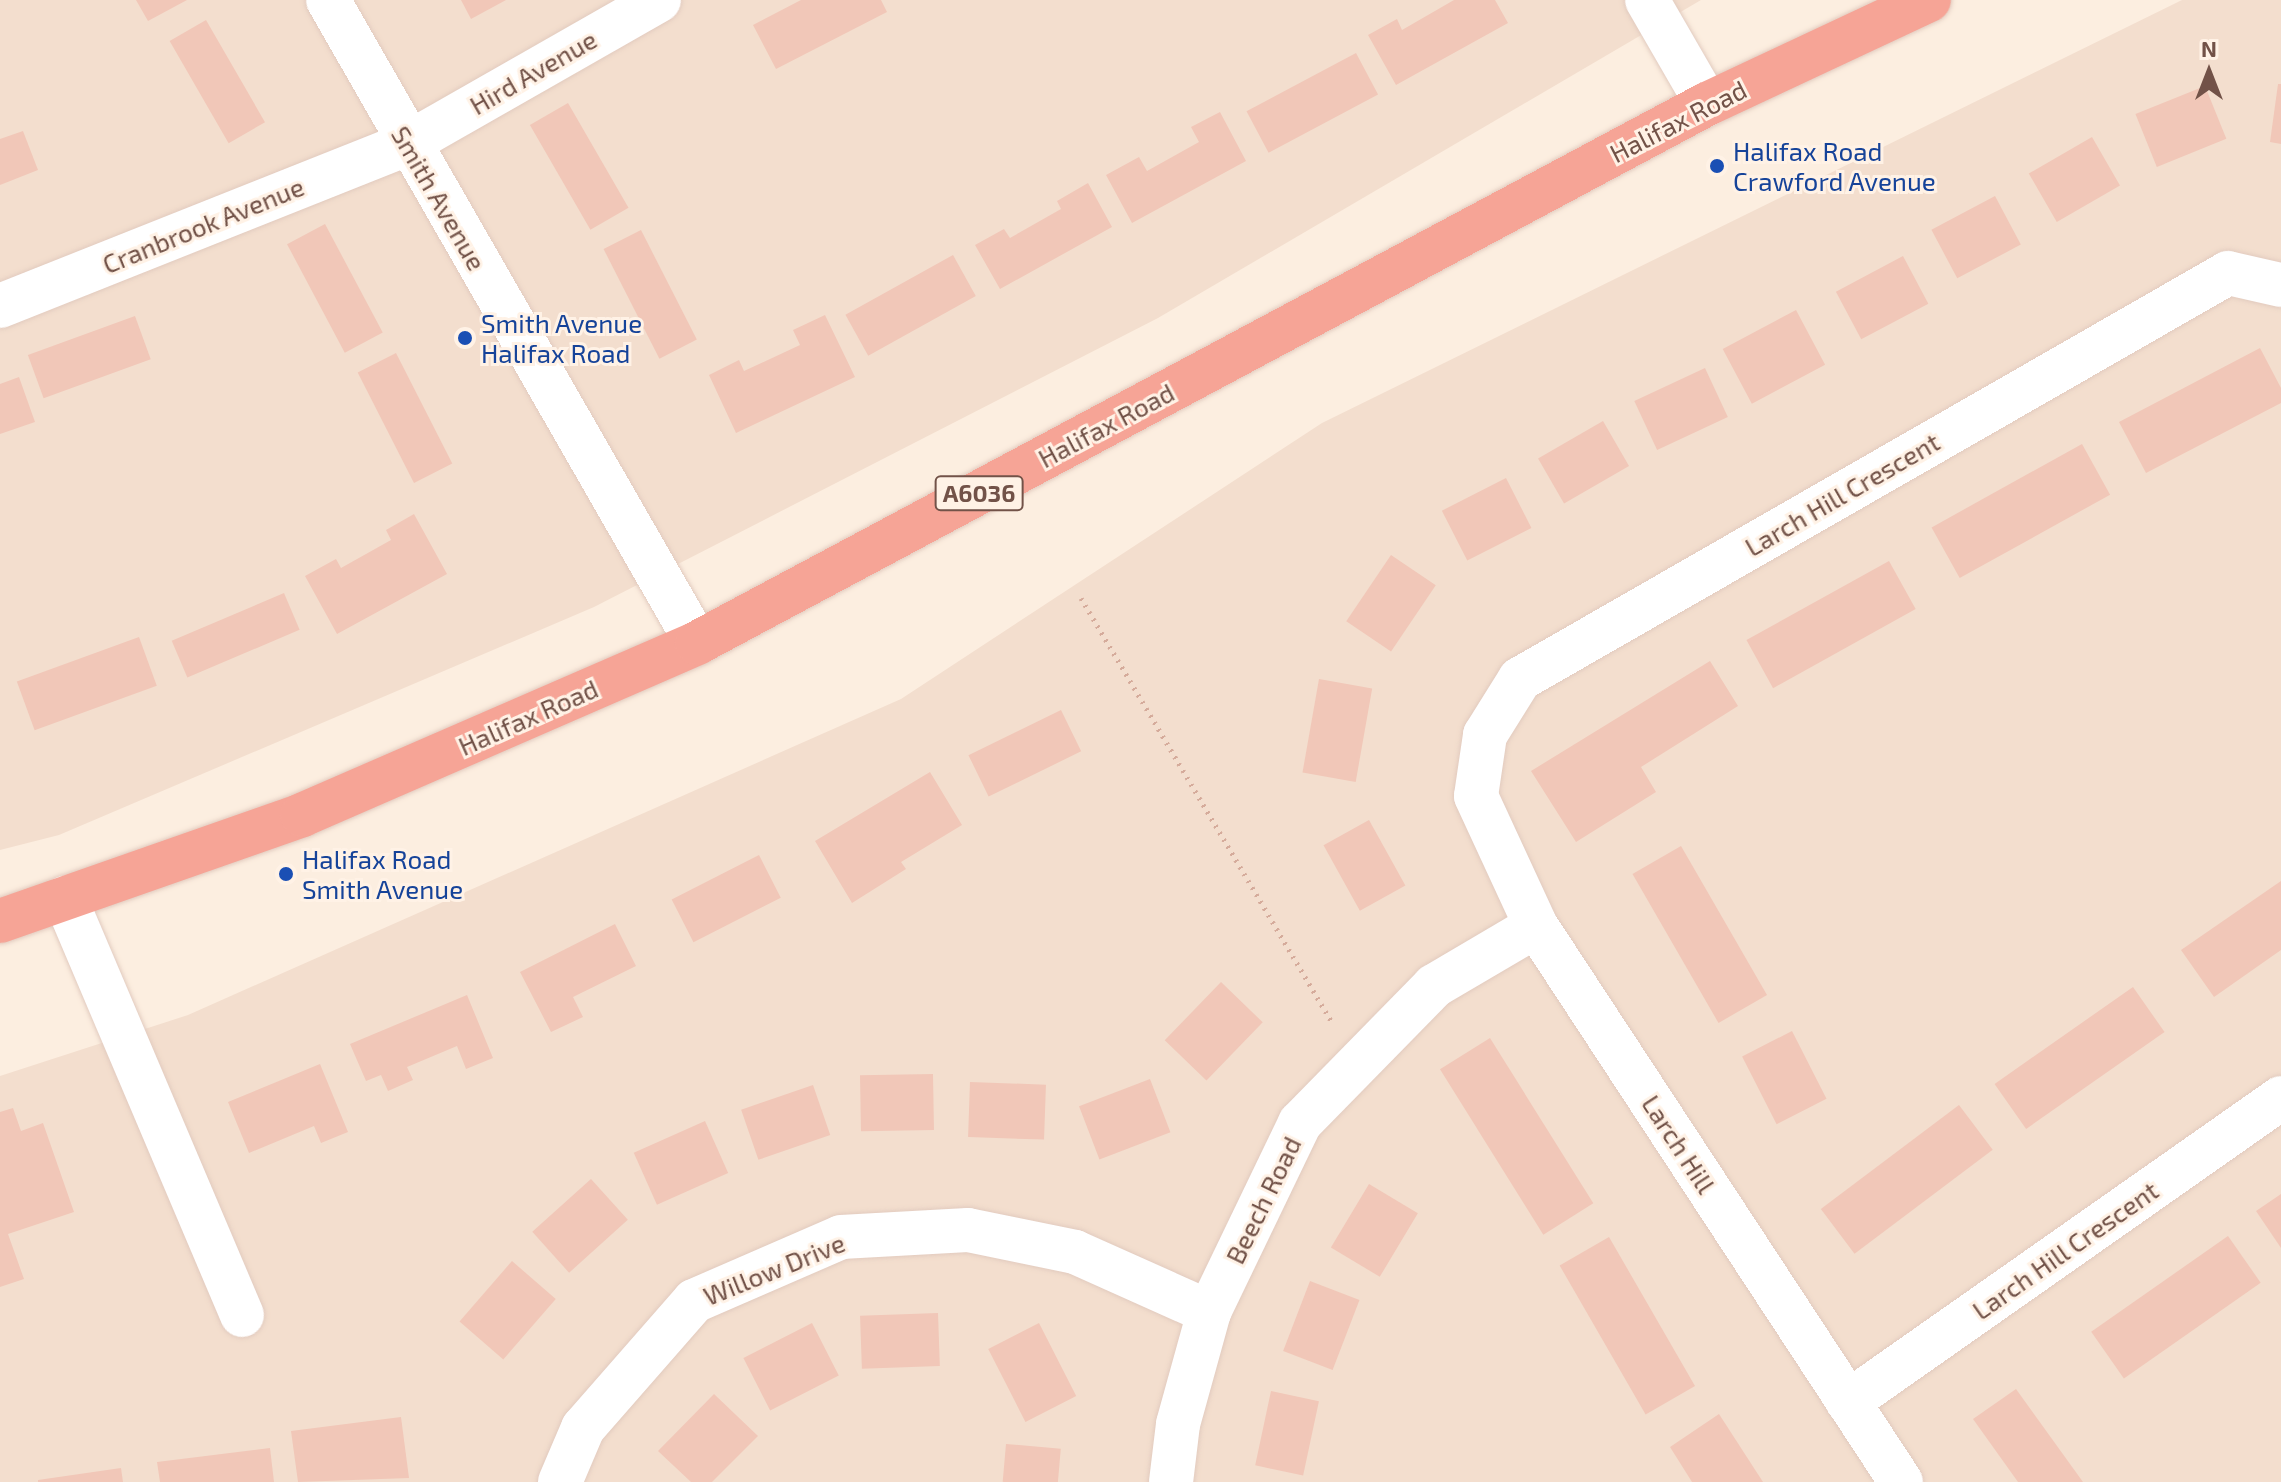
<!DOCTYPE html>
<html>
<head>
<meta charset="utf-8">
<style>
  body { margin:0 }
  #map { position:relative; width:2281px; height:1482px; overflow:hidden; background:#fceee0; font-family:"Exo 2",sans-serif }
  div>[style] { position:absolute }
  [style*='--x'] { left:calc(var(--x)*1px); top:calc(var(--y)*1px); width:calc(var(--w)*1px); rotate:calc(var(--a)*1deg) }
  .residential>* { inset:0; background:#f3dece }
  .building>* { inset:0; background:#f1c7b8; transform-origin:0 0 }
  .path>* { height:5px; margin-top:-2.5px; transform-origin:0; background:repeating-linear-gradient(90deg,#d5ab9b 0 2px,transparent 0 8px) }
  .roads { filter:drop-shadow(0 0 2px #e2cbbf) drop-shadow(0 0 2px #e2cbbf) }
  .minor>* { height:44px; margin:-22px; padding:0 22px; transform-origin:22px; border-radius:22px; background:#fff }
  .highway>* { height:44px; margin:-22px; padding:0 22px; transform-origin:22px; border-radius:22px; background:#f6a496 }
  .dots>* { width:22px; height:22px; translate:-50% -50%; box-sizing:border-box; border:4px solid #fff2e6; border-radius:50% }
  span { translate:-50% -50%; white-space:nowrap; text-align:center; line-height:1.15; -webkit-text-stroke:6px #fff2e6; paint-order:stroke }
  .shield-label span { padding:2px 6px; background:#fff2e6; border:2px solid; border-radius:6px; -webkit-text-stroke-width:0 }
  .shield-label { font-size:24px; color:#725248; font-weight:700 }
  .street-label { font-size:26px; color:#725248 }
  .transit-label { font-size:26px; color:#164399 }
  .left { translate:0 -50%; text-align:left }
  .north { position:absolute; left:2169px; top:32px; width:80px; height:80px; -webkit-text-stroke:6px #fff2e6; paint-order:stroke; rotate:0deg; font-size:22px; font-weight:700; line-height:32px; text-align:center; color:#725248 }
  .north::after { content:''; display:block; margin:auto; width:28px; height:36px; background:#725248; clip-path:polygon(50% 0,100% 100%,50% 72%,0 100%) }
</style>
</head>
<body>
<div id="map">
  <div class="residential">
    <div style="clip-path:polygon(0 0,1701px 0,1158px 318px,594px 607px,59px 835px,0 850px)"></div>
    <div style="clip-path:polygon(2182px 0,2281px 0,2281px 1482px,0 1482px,0 1076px,188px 1015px,901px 699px,1322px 423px)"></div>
  </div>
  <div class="building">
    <div style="clip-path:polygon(136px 0,187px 0,148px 21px)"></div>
    <div style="clip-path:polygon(461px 0,506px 0,471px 19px)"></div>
    <div style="clip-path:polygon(801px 0,881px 0,887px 12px,776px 69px,753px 25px)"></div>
    <div style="clip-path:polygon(1454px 0,1495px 0,1508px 23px,1396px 85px,1368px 35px,1397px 19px,1402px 30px)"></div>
    <div style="left:206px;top:20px;width:118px;height:42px;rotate:60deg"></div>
    <div style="left:1356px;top:53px;width:47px;height:124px;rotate:62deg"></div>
    <div style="clip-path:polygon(2278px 84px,2281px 84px,2281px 144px,2270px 142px)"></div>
    <div style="left:2205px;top:86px;width:57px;height:75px;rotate:68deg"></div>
    <div style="left:568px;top:103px;width:121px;height:44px;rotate:60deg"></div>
    <div style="clip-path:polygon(1220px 112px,1246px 161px,1132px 223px,1106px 175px,1139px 157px,1147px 171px,1199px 142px,1191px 127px)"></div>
    <div style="clip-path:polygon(23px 131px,38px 170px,0 185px,0 139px)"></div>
    <div style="left:2092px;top:137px;width:56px;height:73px;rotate:60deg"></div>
    <div style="clip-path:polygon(1088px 183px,1112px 227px,1000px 289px,975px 245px,1004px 229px,1010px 238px,1061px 209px,1057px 201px)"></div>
    <div style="left:1995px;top:196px;width:55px;height:72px;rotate:62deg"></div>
    <div style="left:325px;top:224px;width:123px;height:43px;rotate:62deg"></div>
    <div style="left:641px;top:230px;width:123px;height:42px;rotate:63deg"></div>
    <div style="left:953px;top:255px;width:47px;height:123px;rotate:61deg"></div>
    <div style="left:1903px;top:256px;width:54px;height:76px;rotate:62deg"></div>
    <div style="left:1796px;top:310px;width:62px;height:83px;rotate:62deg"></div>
    <div style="clip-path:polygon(825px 315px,855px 377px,736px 433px,709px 375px,739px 360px,744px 371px,800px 345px,793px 330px)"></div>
    <div style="left:135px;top:316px;width:46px;height:114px;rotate:70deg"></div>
    <div style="clip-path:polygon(2260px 348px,2281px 388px,2281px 403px,2146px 473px,2119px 422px)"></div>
    <div style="left:396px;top:353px;width:124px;height:43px;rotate:63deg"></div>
    <div style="left:1705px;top:368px;width:54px;height:78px;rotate:65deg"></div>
    <div style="clip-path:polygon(19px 377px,35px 422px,0 434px,0 384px)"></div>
    <div style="left:1603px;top:421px;width:52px;height:75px;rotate:60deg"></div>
    <div style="left:2082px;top:444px;width:58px;height:172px;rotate:61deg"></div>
    <div style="left:1506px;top:478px;width:56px;height:72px;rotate:63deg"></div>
    <div style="clip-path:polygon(414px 514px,447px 574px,337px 634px,305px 576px,336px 559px,341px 568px,391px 540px,386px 530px)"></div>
    <div style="left:1391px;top:555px;width:54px;height:80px;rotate:34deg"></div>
    <div style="left:1889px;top:561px;width:55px;height:163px;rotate:61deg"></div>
    <div style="left:284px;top:593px;width:40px;height:122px;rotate:67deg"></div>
    <div style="left:139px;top:637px;width:52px;height:130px;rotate:70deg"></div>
    <div style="clip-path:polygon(1710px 661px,1738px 706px,1641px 767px,1656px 792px,1576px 842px,1531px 771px)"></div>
    <div style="left:1319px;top:679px;width:54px;height:95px;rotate:10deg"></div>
    <div style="left:1061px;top:710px;width:46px;height:103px;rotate:64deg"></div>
    <div style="clip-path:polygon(930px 772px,962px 825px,901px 862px,906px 869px,852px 903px,815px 841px)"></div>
    <div style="left:1369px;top:820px;width:75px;height:52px;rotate:61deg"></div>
    <div style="left:1681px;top:846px;width:172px;height:56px;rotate:60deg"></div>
    <div style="left:759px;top:855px;width:48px;height:98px;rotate:63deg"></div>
    <div style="clip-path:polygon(2281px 881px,2281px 950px,2214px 997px,2181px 950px)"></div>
    <div style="clip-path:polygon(615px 924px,636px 966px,573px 997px,583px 1017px,551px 1032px,520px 972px)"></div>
    <div style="left:1221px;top:982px;width:58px;height:81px;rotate:44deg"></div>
    <div style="left:2133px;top:987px;width:55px;height:169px;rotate:55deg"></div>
    <div style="clip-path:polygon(467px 995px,493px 1058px,466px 1069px,457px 1046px,407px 1067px,413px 1080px,388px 1091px,381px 1075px,366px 1081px,350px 1044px)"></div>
    <div style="left:1792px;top:1031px;width:76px;height:56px;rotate:63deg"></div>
    <div style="left:1490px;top:1038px;width:195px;height:59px;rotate:58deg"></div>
    <div style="clip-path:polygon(320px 1064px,348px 1132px,321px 1143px,314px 1126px,249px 1153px,228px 1102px)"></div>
    <div style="left:933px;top:1074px;width:56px;height:73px;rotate:89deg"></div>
    <div style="left:1150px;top:1079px;width:57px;height:76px;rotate:69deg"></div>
    <div style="left:970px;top:1082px;width:76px;height:55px;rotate:2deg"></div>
    <div style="left:813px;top:1085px;width:53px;height:76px;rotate:71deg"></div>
    <div style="left:1959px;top:1105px;width:56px;height:173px;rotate:53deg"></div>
    <div style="clip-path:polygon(13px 1108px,21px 1131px,43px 1123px,74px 1212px,8px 1234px,24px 1279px,0 1287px,0 1112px)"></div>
    <div style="left:705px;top:1121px;width:57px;height:78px;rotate:66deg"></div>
    <div style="left:591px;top:1179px;width:55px;height:79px;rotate:48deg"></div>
    <div style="left:1369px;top:1184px;width:57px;height:74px;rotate:31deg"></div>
    <div style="clip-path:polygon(2281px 1194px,2281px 1248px,2256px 1211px)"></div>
    <div style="left:2228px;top:1236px;width:57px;height:167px;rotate:55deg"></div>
    <div style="left:1609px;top:1237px;width:172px;height:57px;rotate:60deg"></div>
    <div style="left:512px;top:1261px;width:58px;height:80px;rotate:41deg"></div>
    <div style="left:1310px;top:1281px;width:53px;height:75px;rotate:21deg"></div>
    <div style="left:938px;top:1313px;width:53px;height:78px;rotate:88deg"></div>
    <div style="left:812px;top:1323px;width:59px;height:77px;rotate:63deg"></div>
    <div style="left:1039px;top:1323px;width:82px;height:57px;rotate:63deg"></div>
    <div style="clip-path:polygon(2016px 1389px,2083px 1482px,2018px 1482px,1973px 1419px)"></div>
    <div style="left:1271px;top:1391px;width:49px;height:76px;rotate:12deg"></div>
    <div style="clip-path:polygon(714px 1394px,758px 1436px,712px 1482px,691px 1482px,658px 1451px)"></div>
    <div style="clip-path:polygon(1719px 1414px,1763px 1482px,1692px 1482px,1670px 1447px)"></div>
    <div style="clip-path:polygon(401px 1417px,409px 1478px,298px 1482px,291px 1431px)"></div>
    <div style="left:1006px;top:1444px;width:55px;height:38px;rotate:5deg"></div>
    <div style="clip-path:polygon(270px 1448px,274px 1482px,160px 1482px,157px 1462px)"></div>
    <div style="clip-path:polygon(121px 1468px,123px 1482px,38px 1482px,38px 1480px)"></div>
  </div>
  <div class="path">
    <div style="--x:1081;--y:598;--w:491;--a:59.4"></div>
  </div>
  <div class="roads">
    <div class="minor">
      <div style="--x:328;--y:0;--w:741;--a:60.15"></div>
      <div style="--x:1647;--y:0;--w:120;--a:60"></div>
      <div style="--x:0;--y:306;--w:438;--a:-21.7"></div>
      <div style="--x:407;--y:144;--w:290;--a:-29.7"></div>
      <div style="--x:65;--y:898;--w:453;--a:67"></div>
      <div style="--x:1848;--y:1402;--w:529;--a:-35.07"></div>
      <div style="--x:560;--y:1482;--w:59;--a:-66.9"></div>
      <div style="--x:583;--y:1428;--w:169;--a:-48.8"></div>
      <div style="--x:694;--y:1301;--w:160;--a:-23.5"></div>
      <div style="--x:841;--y:1237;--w:127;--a:-3.2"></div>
      <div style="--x:968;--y:1230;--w:109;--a:11.6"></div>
      <div style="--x:1075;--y:1252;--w:147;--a:24.1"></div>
      <div style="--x:1171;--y:1482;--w:58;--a:-83.1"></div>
      <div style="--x:1178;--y:1424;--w:116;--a:-74.5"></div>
      <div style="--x:1209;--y:1312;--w:210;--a:-64.3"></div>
      <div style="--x:1300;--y:1123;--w:192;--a:-45.6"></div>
      <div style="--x:1434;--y:986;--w:118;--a:-30.5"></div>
      <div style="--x:1901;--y:1482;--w:665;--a:-123.28"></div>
      <div style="--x:1536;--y:926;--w:143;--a:-114.8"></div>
      <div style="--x:1476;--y:796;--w:62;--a:-81.6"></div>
      <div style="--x:1485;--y:735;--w:66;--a:-58"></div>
      <div style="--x:1520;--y:679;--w:816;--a:-29.83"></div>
      <div style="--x:2228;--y:273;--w:54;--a:12.8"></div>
    </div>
    <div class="highway">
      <div style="--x:0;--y:921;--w:320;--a:-19.3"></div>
      <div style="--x:302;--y:815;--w:431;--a:-23.5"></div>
      <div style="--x:697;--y:643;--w:1145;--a:-28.09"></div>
      <div style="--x:1707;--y:104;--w:245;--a:-25.1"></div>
    </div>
  </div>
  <div class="dots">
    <div style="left:1717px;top:166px;background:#1a4fb4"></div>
    <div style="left:465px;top:338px;background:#1a4fb4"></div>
    <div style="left:286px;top:874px;background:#1a4fb4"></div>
  </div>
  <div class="shield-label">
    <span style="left:979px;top:493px">A6036</span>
  </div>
  <div class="street-label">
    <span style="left:533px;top:72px;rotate:-30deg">Hird Avenue</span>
    <span style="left:1678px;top:121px;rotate:-27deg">Halifax Road</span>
    <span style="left:439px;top:198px;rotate:60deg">Smith Avenue</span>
    <span style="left:203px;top:225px;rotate:-22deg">Cranbrook Avenue</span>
    <span style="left:1106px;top:425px;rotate:-28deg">Halifax Road</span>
    <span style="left:1842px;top:494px;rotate:-30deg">Larch Hill Crescent</span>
    <span style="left:528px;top:717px;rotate:-24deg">Halifax Road</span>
    <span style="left:1679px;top:1144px;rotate:57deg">Larch Hill</span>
    <span style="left:1263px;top:1200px;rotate:-64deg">Beech Road</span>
    <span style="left:2065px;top:1250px;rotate:-35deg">Larch Hill Crescent</span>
    <span style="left:774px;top:1269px;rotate:-22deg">Willow Drive</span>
  </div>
  <div class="transit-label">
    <span class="left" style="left:1733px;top:166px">Halifax Road<br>Crawford Avenue</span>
    <span class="left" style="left:481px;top:338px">Smith Avenue<br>Halifax Road</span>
    <span class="left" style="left:302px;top:874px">Halifax Road<br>Smith Avenue</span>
  </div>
  <div class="north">N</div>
</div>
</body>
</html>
